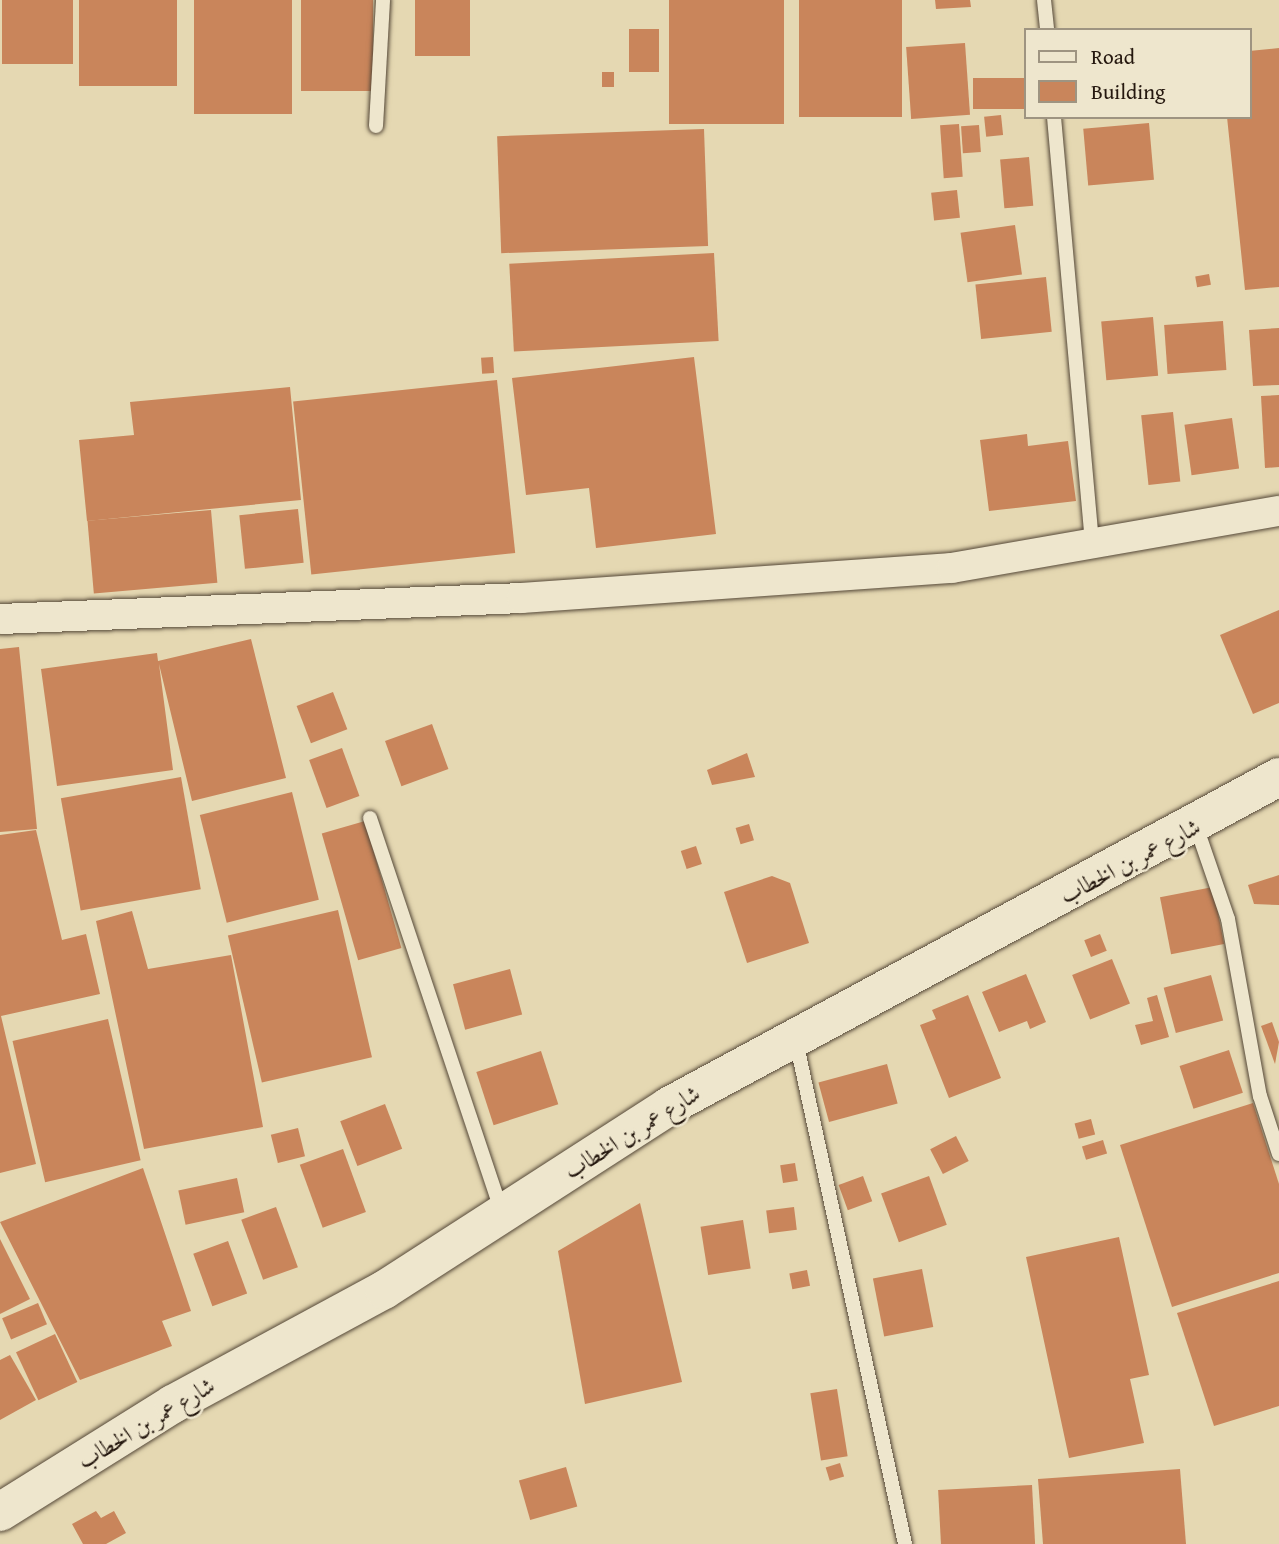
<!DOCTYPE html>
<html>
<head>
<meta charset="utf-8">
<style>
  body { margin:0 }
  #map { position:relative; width:1279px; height:1544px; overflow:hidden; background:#e5d8b2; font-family:"Gentium Book Plus",Amiri,serif }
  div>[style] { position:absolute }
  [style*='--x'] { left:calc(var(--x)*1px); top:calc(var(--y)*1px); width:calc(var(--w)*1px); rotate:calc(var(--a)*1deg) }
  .building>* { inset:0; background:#c9855b; transform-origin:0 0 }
  .roads { filter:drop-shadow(0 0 2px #554838) drop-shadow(0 0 2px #554838) }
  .service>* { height:14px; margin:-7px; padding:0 7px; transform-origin:7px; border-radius:7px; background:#eee6cd }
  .minor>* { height:30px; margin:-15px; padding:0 15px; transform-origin:15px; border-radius:15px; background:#eee6cd }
  .secondary>* { height:38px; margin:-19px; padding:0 19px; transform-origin:19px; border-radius:19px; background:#eee6cd }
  span { translate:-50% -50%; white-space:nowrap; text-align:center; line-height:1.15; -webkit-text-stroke:5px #eee6cd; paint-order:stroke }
  .street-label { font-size:23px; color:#25180f }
  .legend { position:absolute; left:1024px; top:28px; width:228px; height:91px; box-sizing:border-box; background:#eee6cd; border:2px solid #9e9481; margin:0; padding:9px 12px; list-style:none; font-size:21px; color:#25180f }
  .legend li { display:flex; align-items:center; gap:14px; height:35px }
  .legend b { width:35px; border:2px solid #9e9481 }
</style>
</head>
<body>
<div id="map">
  <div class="building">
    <div style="left:2px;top:0;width:71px;height:64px"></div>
    <div style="left:79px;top:0;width:98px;height:86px"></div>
    <div style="left:194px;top:0;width:98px;height:114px"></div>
    <div style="left:301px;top:0;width:72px;height:91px"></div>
    <div style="left:415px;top:0;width:55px;height:56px"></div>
    <div style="left:669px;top:0;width:115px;height:124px"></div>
    <div style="left:799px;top:0;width:103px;height:117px"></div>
    <div style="clip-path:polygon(935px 0,970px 0,971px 7px,936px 9px)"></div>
    <div style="left:629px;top:29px;width:30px;height:43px"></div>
    <div style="left:965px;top:43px;width:72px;height:59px;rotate:86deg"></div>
    <div style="clip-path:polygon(1279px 48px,1279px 287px,1245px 290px,1227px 117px,1249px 117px,1249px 51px)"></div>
    <div style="left:602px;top:72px;width:12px;height:15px"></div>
    <div style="left:1025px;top:78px;width:31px;height:52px;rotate:90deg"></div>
    <div style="left:1001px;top:115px;width:20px;height:17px;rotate:84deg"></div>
    <div style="left:1149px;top:123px;width:57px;height:66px;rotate:85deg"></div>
    <div style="left:959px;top:124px;width:53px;height:19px;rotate:86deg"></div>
    <div style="left:979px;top:125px;width:27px;height:18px;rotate:86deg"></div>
    <div style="left:704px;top:129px;width:117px;height:207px;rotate:88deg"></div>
    <div style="left:1029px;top:157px;width:49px;height:29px;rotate:85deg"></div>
    <div style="left:957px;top:190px;width:28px;height:26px;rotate:84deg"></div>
    <div style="left:1015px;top:225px;width:50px;height:55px;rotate:82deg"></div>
    <div style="left:714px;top:253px;width:88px;height:205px;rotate:87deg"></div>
    <div style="left:1209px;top:274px;width:11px;height:14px;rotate:80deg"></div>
    <div style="left:1046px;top:277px;width:55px;height:71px;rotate:84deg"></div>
    <div style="left:1153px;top:317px;width:59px;height:52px;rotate:85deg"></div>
    <div style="left:1223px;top:321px;width:49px;height:59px;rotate:86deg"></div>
    <div style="clip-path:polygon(1279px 328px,1279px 385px,1253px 386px,1249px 330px)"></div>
    <div style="left:493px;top:357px;width:16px;height:12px;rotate:86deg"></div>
    <div style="clip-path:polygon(694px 357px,716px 534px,596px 548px,589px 488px,526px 495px,512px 378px)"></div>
    <div style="left:497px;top:380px;width:174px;height:205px;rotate:84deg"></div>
    <div style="clip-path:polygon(290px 387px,301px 500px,87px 521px,79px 440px,134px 435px,130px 402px)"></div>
    <div style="clip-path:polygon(1279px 395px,1279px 467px,1265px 468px,1261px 396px)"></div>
    <div style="left:1173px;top:412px;width:70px;height:32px;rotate:84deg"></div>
    <div style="left:1232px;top:418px;width:51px;height:48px;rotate:82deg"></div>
    <div style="clip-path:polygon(1027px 434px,1028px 446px,1068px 441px,1076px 501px,989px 511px,980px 440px)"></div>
    <div style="left:298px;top:509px;width:54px;height:59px;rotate:84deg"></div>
    <div style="left:211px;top:510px;width:73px;height:124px;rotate:85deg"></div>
    <div style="clip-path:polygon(1279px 610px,1279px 703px,1253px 714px,1220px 635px)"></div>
    <div style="clip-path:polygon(251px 639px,286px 778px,192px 801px,159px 664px,173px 770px,57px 786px,41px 669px,157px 653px,158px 661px)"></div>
    <div style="clip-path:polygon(19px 647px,37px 829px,0 832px,0 649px)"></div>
    <div style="left:333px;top:692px;width:40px;height:39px;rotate:69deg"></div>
    <div style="left:432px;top:724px;width:48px;height:50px;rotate:70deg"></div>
    <div style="left:342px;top:748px;width:51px;height:35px;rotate:70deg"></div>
    <div style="clip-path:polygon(747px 753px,755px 777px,712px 785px,707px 770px)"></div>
    <div style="left:181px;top:777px;width:114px;height:122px;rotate:80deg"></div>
    <div style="left:292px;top:792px;width:111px;height:95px;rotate:76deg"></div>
    <div style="left:365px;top:821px;width:132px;height:45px;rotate:74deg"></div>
    <div style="left:749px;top:824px;width:17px;height:14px;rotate:73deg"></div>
    <div style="clip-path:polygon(36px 830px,62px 940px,86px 934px,100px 994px,1px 1016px,36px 1164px,0 1173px,0 835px)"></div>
    <div style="left:696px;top:846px;width:19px;height:16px;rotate:72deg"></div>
    <div style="clip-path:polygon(1279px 875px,1279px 905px,1254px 904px,1248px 885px)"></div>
    <div style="clip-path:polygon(772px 876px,790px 883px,809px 943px,747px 963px,724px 892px)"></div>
    <div style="left:1213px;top:887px;width:58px;height:54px;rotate:79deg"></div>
    <div style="left:338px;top:910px;width:151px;height:113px;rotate:77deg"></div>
    <div style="clip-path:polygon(132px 911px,148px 969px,231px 955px,263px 1127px,144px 1149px,96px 921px)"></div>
    <div style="left:1100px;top:934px;width:18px;height:17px;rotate:68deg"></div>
    <div style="left:1112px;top:959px;width:48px;height:43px;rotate:68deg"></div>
    <div style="left:510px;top:969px;width:47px;height:59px;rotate:75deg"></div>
    <div style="clip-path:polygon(1026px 974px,1046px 1022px,1030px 1029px,1027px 1021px,999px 1032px,982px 992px)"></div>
    <div style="left:1211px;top:975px;width:47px;height:49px;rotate:75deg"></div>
    <div style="clip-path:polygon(968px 995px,1001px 1078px,949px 1098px,920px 1025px,936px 1019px,932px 1010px)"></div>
    <div style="clip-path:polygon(1157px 995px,1169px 1037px,1141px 1045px,1135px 1025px,1153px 1021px,1147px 998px)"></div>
    <div style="left:108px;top:1019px;width:145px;height:98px;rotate:77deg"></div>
    <div style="clip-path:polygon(1272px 1022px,1279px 1042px,1275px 1064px,1261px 1026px)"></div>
    <div style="left:1229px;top:1050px;width:45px;height:52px;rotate:72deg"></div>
    <div style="left:541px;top:1051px;width:56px;height:68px;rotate:72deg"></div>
    <div style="left:887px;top:1064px;width:41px;height:71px;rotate:75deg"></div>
    <div style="clip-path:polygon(1253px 1103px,1279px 1184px,1279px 1273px,1172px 1307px,1120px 1145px)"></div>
    <div style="left:385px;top:1104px;width:48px;height:48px;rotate:69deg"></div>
    <div style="left:1091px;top:1119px;width:16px;height:17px;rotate:75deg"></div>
    <div style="left:298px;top:1128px;width:29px;height:28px;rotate:76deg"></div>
    <div style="left:956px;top:1136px;width:28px;height:29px;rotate:63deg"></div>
    <div style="left:1103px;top:1140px;width:14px;height:22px;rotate:73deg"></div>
    <div style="left:343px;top:1149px;width:67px;height:46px;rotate:70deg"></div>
    <div style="left:795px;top:1163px;width:18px;height:15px;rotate:81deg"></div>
    <div style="clip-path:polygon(143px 1168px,191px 1311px,162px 1321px,172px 1346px,80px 1380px,0 1222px)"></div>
    <div style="left:863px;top:1176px;width:27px;height:26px;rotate:70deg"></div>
    <div style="left:929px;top:1176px;width:52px;height:51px;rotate:70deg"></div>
    <div style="left:237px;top:1178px;width:35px;height:60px;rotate:78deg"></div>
    <div style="clip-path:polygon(640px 1203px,682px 1382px,585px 1404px,558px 1251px)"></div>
    <div style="left:276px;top:1207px;width:64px;height:37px;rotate:70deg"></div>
    <div style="left:794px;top:1207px;width:23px;height:28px;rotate:83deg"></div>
    <div style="left:743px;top:1220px;width:49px;height:43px;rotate:81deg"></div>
    <div style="clip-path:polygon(1119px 1237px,1149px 1375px,1130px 1379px,1144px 1443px,1069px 1458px,1026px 1257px)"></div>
    <div style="clip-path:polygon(0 1239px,30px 1299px,0 1314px)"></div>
    <div style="left:228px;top:1241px;width:56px;height:37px;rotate:70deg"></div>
    <div style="left:922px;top:1269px;width:59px;height:50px;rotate:79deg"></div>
    <div style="left:807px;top:1270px;width:16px;height:18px;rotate:79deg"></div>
    <div style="clip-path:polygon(1279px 1281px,1279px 1406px,1214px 1426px,1177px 1313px)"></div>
    <div style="left:38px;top:1303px;width:23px;height:39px;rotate:67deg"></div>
    <div style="left:55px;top:1334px;width:53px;height:43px;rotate:65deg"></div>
    <div style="clip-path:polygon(10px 1355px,36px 1400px,0 1420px,0 1360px)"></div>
    <div style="left:837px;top:1389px;width:68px;height:27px;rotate:81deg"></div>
    <div style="left:840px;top:1463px;width:14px;height:15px;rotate:73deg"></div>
    <div style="left:566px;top:1467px;width:41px;height:49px;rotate:74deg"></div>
    <div style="clip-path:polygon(1180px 1469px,1186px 1544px,1043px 1544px,1038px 1479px)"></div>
    <div style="left:1032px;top:1485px;width:59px;height:94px;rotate:87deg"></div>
    <div style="clip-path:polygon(96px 1511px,101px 1518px,114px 1511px,126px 1533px,106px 1544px,83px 1544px,72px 1524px)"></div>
  </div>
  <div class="roads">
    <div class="service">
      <div style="--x:1044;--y:0;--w:30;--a:84"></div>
      <div style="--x:1054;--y:117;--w:427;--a:84.9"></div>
      <div style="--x:376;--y:126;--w:126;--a:-86.8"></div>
      <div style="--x:370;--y:818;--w:416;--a:71.5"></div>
      <div style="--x:1196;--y:826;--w:98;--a:71"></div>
      <div style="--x:1228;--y:919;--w:180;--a:79.8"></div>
      <div style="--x:1260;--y:1096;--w:61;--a:71.9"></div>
      <div style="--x:796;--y:1041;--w:515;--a:77.77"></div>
    </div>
    <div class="minor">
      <div style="--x:0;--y:619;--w:522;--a:-2.3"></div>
      <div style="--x:522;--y:598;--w:431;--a:-4"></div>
      <div style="--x:952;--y:568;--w:332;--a:-9.9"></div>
    </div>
    <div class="secondary">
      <div style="--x:0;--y:1512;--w:204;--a:-32"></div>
      <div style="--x:173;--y:1404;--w:240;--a:-28.4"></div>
      <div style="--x:384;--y:1290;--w:339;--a:-32.8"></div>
      <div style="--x:669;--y:1106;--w:693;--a:-28.34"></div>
    </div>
  </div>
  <div class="street-label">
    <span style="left:1130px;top:861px;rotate:-28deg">شارع عمر بن الخطاب</span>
    <span style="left:632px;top:1132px;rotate:-32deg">شارع عمر بن الخطاب</span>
    <span style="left:146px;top:1423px;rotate:-31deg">شارع عمر بن الخطاب</span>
  </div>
  <ul class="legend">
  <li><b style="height:9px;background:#eee6cd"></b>Road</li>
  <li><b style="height:19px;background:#c9855b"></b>Building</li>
  </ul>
</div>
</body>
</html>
